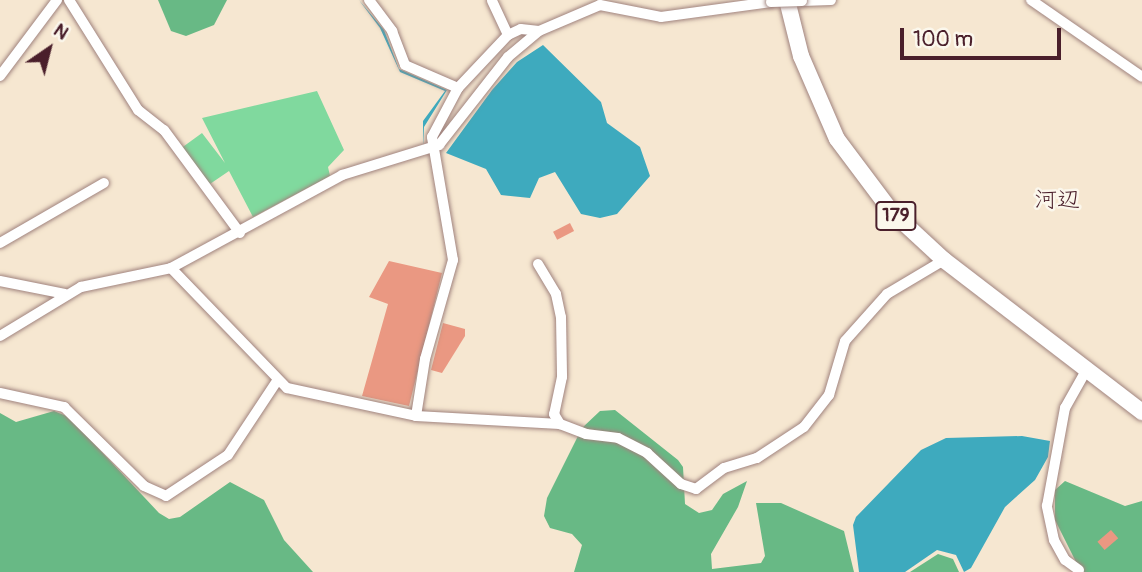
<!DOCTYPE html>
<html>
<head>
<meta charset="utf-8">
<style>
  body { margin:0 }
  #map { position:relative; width:1142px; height:572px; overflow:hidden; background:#f6e7d1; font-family:Pangolin,"Klee One",sans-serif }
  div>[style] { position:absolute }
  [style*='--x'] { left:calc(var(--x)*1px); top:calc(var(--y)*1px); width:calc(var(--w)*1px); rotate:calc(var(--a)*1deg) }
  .green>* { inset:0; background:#80d99e }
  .forest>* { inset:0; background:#68b985 }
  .water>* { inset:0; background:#3eaabe }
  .building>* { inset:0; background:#ea9882; transform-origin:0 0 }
  .roads { filter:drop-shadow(0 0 2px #a0837e) drop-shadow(0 0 2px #a0837e) }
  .minor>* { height:10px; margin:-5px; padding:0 5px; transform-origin:5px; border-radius:5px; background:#fff }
  .trunk>* { height:16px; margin:-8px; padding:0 8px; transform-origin:8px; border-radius:8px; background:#fff }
  .bridges { filter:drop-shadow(0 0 2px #a0837e) drop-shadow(0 0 2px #a0837e) }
  .minor-bridge>* { height:10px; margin:-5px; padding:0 5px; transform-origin:5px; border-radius:5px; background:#fff }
  span { translate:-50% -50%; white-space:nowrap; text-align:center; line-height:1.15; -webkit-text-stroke:5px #fbf7ec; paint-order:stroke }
  .shield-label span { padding:2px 5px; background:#fbf7ec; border:2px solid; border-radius:5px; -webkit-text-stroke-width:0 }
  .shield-label { font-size:19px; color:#4a1f2b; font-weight:700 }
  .neighbourhood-label { font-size:23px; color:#4a1f2b }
  .north { position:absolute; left:14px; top:14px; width:70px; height:70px; -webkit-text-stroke:5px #fbf7ec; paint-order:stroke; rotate:35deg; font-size:19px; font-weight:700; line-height:28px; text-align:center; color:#4a1f2b }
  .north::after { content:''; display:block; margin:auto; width:24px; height:32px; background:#4a1f2b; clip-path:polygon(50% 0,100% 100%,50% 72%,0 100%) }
  .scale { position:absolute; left:900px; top:28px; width:161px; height:32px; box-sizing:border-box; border:4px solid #4a1f2b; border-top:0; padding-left:9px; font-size:21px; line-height:24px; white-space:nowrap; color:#4a1f2b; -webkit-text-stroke:5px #fbf7ec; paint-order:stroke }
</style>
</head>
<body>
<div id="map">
  <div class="green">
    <div style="clip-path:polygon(317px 91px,344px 150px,328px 167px,330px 176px,253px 217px,229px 171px,207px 186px,180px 149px,202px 133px,225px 163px,202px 118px)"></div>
  </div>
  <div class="forest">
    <div style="clip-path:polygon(158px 0,227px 0,214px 25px,186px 36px,171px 31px)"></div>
    <div style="clip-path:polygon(615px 410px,678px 460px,683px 467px,685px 504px,699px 513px,712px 510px,723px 494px,747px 481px,738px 507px,711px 554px,712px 569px,761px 563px,765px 556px,756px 503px,781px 503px,844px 531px,854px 572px,574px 572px,582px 545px,572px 534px,550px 528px,544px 516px,547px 498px,582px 428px,600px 411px)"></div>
    <div style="clip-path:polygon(54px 411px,69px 417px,159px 513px,169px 519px,180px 517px,230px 482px,264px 500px,284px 540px,313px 572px,0 572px,0 413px,16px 422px)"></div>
    <div style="clip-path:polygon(1065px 481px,1125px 506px,1142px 501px,1142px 572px,1081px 572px,1055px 520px,1055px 490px)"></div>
    <div style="clip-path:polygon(938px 554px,953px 559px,959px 572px,910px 572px)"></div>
  </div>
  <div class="water">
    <div style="clip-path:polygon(359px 0,384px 30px,399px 69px,447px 90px,424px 127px,423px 148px,423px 121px,445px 91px,400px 72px,380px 28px)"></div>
    <div style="clip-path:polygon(543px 45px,601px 102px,607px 123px,640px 147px,650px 176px,617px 214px,600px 218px,581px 214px,555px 172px,539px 178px,530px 198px,501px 195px,486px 169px,446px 153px,492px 90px,517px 62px)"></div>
    <div style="clip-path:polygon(1022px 436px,1050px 441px,1048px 457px,1035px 480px,1005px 507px,971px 568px,964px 572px,956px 555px,937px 550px,905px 572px,859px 572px,853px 525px,856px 517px,921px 450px,946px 438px)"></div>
  </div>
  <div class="building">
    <div style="left:570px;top:223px;width:9px;height:19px;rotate:63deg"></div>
    <div style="clip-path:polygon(389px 261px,442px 273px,409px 406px,362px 396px,388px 304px,369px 297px)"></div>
    <div style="clip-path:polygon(443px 323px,465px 329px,465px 336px,442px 373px,431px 370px)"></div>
    <div style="left:1111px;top:530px;width:11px;height:18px;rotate:49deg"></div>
  </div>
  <div class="roads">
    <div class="minor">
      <div style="--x:69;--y:0;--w:130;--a:57.9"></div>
      <div style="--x:138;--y:110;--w:33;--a:38"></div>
      <div style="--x:164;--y:130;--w:128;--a:53.6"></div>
      <div style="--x:369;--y:0;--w:39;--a:53"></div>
      <div style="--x:392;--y:31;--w:36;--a:69"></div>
      <div style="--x:405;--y:65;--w:58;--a:23.5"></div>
      <div style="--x:1031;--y:0;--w:135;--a:34.7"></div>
      <div style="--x:802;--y:1;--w:29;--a:-2"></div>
      <div style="--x:508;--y:35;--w:14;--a:-25"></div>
      <div style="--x:521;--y:29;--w:18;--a:6"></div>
      <div style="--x:539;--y:31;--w:66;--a:-23.1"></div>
      <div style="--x:600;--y:5;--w:62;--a:11.1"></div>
      <div style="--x:661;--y:17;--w:111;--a:-7.8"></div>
      <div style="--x:0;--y:76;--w:95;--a:-53.1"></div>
      <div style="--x:0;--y:243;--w:120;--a:-30"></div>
      <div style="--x:538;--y:264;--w:35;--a:59"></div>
      <div style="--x:556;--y:294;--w:24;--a:78"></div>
      <div style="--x:561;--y:317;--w:60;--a:89"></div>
      <div style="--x:562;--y:377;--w:38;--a:102"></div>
      <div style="--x:554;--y:414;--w:12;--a:59"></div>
      <div style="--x:171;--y:268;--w:167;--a:46"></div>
      <div style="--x:287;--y:388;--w:132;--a:12.2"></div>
      <div style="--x:416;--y:416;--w:144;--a:3.2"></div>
      <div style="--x:560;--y:424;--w:28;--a:21"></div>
      <div style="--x:586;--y:434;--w:32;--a:7"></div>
      <div style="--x:618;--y:438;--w:33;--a:27"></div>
      <div style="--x:647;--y:453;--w:46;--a:42.4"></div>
      <div style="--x:681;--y:484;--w:16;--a:18"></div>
      <div style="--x:696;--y:489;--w:35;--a:-37"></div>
      <div style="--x:724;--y:468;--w:34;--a:-17"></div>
      <div style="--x:757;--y:458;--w:56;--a:-33.4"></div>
      <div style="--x:804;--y:427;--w:41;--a:-52"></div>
      <div style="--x:829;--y:395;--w:56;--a:-73.5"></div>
      <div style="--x:845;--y:341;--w:63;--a:-48.2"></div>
      <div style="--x:887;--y:294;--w:66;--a:-30.8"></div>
      <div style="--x:0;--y:281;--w:66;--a:11.3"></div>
      <div style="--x:0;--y:336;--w:95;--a:-31.2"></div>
      <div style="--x:81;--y:287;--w:92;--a:-11.9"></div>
      <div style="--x:171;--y:268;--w:195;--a:-28.5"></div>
      <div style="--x:342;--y:175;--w:102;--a:-17.2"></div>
      <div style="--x:439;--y:145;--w:112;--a:-51.9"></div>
      <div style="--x:508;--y:57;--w:40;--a:-40"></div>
      <div style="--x:0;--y:393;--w:66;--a:12.3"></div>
      <div style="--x:64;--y:407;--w:112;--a:44.6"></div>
      <div style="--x:144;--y:486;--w:24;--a:24"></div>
      <div style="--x:166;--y:496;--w:74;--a:-33.5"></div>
      <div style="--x:228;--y:455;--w:89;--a:-56.5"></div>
      <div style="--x:416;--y:416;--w:58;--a:-81"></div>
      <div style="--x:425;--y:359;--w:103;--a:-74.2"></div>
      <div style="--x:453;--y:260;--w:125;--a:-99.7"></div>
      <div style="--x:432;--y:137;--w:55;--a:-62"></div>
      <div style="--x:458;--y:88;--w:73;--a:-46.7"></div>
      <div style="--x:508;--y:35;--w:38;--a:-115"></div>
      <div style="--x:1079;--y:570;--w:17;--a:-144"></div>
      <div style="--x:1065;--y:560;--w:23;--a:-119"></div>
      <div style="--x:1054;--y:540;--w:35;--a:-102"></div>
      <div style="--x:1047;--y:506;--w:100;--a:-79.6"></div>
      <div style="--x:1065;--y:408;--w:45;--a:-60.6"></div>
    </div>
    <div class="trunk">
      <div style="--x:787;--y:0;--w:58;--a:76"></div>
      <div style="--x:801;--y:56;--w:90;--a:66.6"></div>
      <div style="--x:837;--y:139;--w:90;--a:53.1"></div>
      <div style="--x:891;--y:211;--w:72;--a:42.8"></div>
      <div style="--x:944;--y:260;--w:250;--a:37.5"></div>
    </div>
  </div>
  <div class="bridges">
    <div class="minor-bridge">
      <div style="--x:771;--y:2;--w:31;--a:-2"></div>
    </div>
  </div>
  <div class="shield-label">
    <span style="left:896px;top:216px">179</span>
  </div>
  <div class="neighbourhood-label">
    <span style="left:1057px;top:200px">河辺</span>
  </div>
  <div class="north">N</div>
  <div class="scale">100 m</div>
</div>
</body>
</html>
